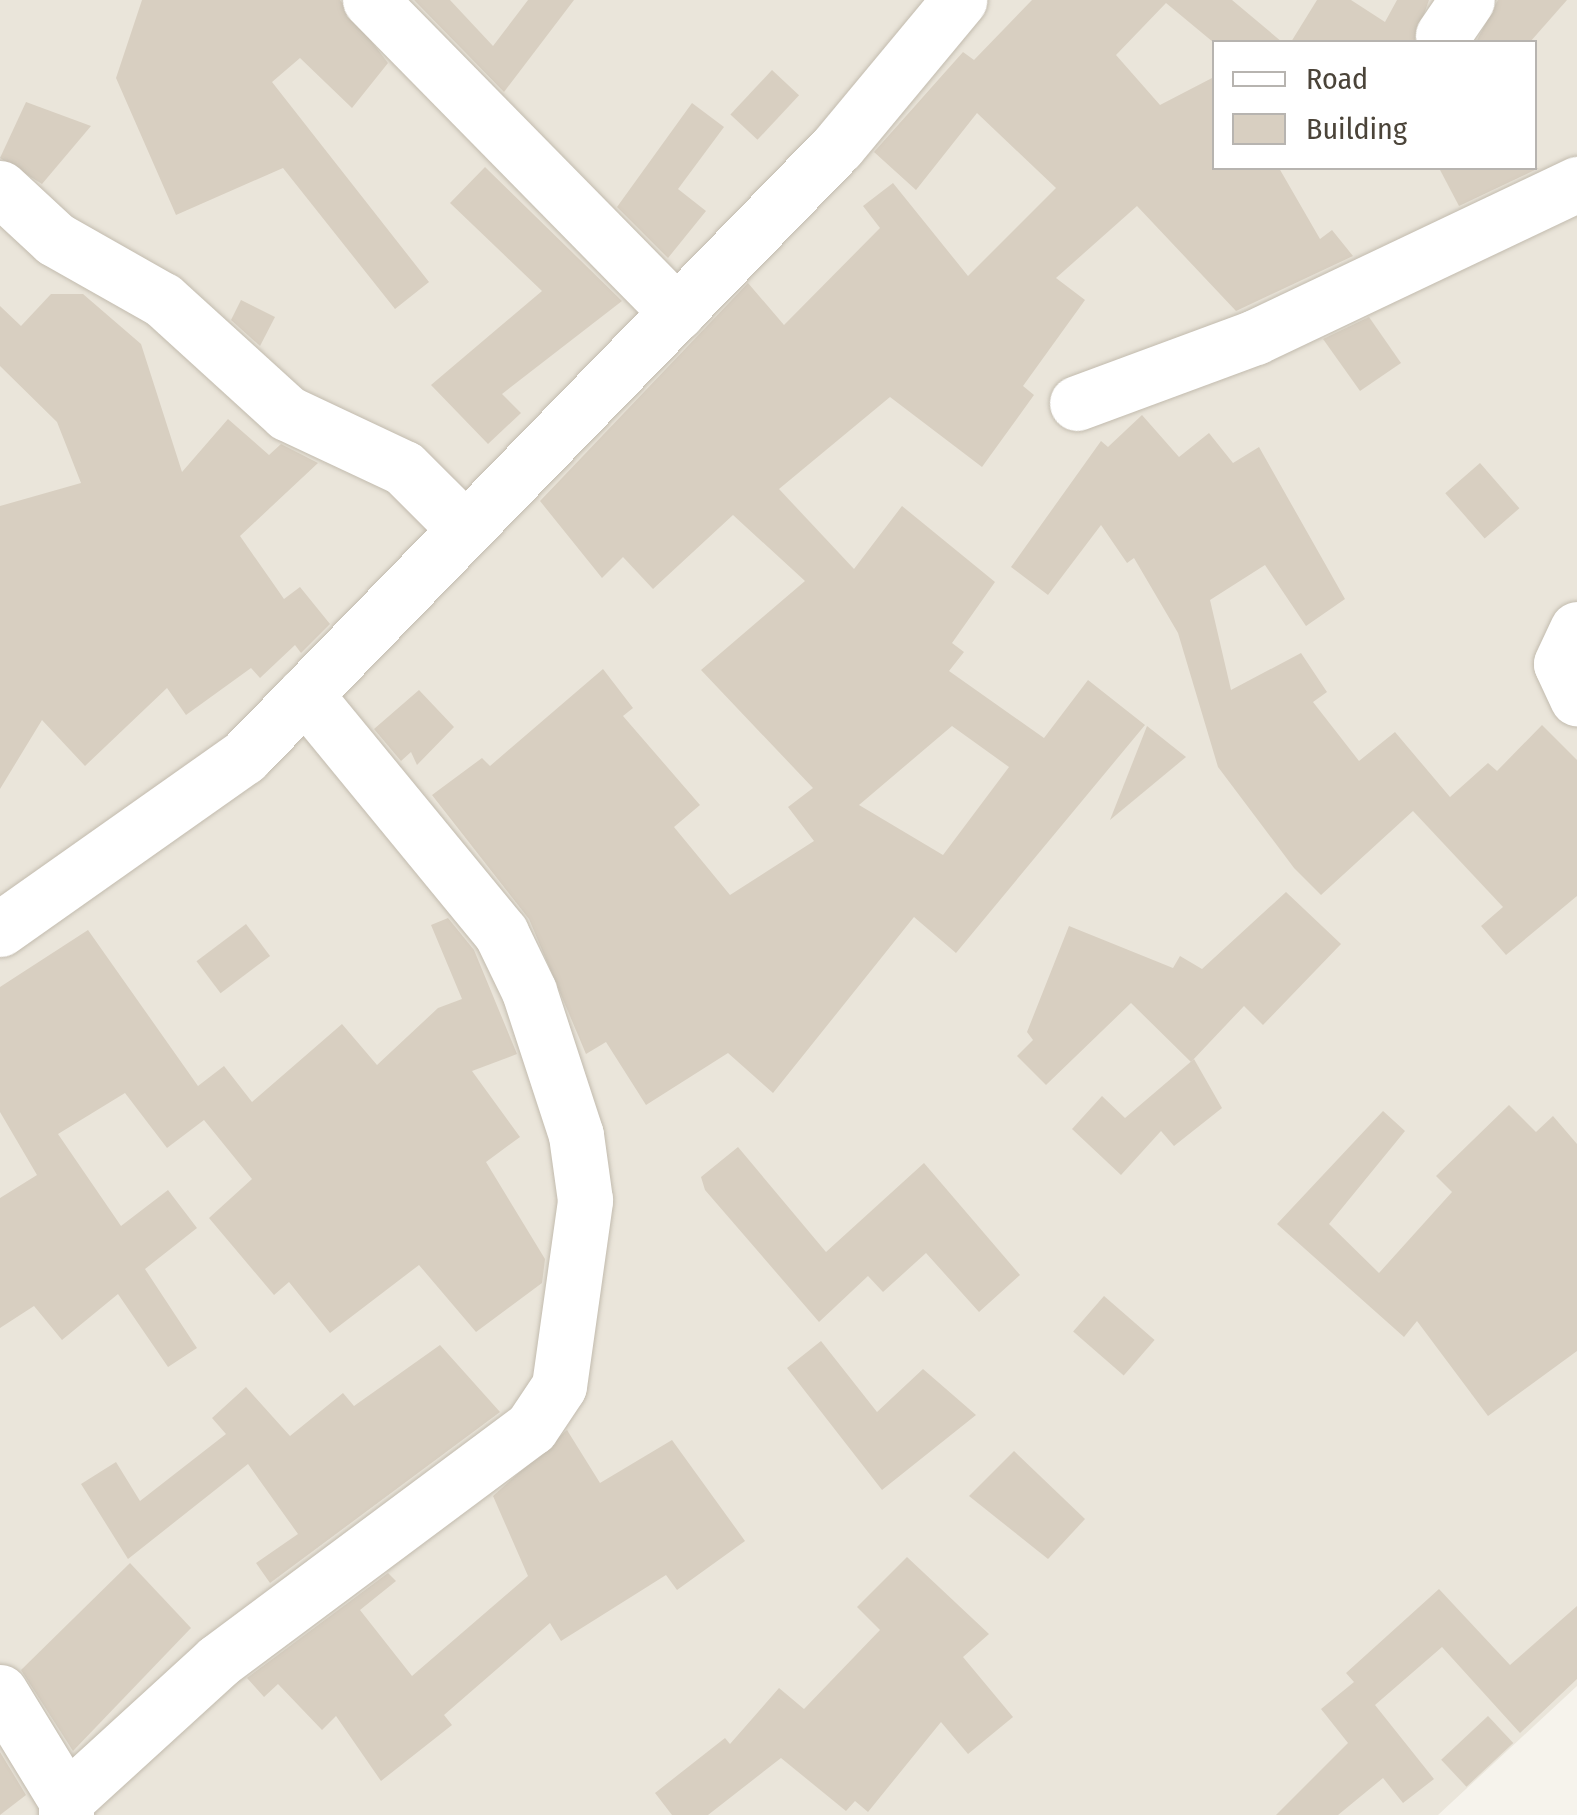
<!DOCTYPE html>
<html>
<head>
<meta charset="utf-8">
<style>
  body { margin:0 }
  #map { position:relative; width:1577px; height:1815px; overflow:hidden; background:#f6f3ec; font-family:"Fira Sans Condensed",sans-serif }
  div>[style] { position:absolute }
  [style*='--x'] { left:calc(var(--x)*1px); top:calc(var(--y)*1px); width:calc(var(--w)*1px); rotate:calc(var(--a)*1deg) }
  .residential>* { inset:0; background:#eae5da }
  .building>* { inset:0; background:#d8cfc1; transform-origin:0 0 }
  .roads { filter:drop-shadow(0 0 2px #c2bbae) drop-shadow(0 0 2px #c2bbae) }
  .street>* { height:55px; margin:-27.5px; padding:0 27.5px; transform-origin:27.5px; border-radius:27.5px; background:#fff }
  span { translate:-50% -50%; white-space:nowrap; text-align:center; line-height:1.15; -webkit-text-stroke:8px #fff; paint-order:stroke }
  .legend { position:absolute; left:1212px; top:40px; width:325px; height:130px; box-sizing:border-box; background:#fff; border:2px solid #b7b4b0; margin:0; padding:12px 18px; list-style:none; font-size:30px; color:#4b4439 }
  .legend li { display:flex; align-items:center; gap:20px; height:50px }
  .legend b { width:50px; border:2px solid #b7b4b0 }
</style>
</head>
<body>
<div id="map">
  <div class="residential">
    <div style="clip-path:polygon(evenodd,0 0,1577px 0,1577px 1686px,1438px 1815px,0 1815px,0 0,1214px 42px,1534px 42px,1534px 168px,1214px 168px,1214px 42px)"></div>
  </div>
  <div class="building">
    <div style="clip-path:polygon(142px 0,340px 0,388px 63px,352px 108px,300px 58px,272px 82px,429px 282px,395px 309px,283px 168px,176px 215px,116px 78px)"></div>
    <div style="clip-path:polygon(414px 0,450px 0,493px 46px,528px 0,574px 0,504px 92px)"></div>
    <div style="clip-path:polygon(evenodd,1032px 0,1232px 0,1282px 42px,1213px 42px,1166px 3px,1116px 55px,1160px 105px,1214px 77px,1214px 168px,1279px 168px,1320px 239px,1332px 230px,1353px 256px,1236px 311px,1137px 206px,1056px 278px,1085px 300px,1023px 386px,1034px 395px,982px 467px,890px 397px,779px 489px,854px 569px,902px 506px,995px 582px,952px 643px,964px 652px,949px 671px,1044px 738px,1088px 680px,1145px 725px,956px 953px,914px 917px,773px 1093px,728px 1053px,646px 1105px,606px 1042px,586px 1054px,529px 919px,432px 795px,482px 758px,490px 766px,603px 669px,633px 708px,623px 716px,700px 805px,674px 827px,730px 895px,814px 841px,788px 807px,813px 788px,701px 670px,805px 581px,733px 515px,653px 589px,623px 557px,602px 578px,540px 501px,748px 283px,784px 325px,880px 228px,863px 206px,893px 183px,968px 276px,1056px 188px,977px 113px,916px 190px,874px 152px,963px 52px,974px 60px,1032px 0,952px 726px,1009px 767px,943px 855px,859px 805px,952px 726px)"></div>
    <div style="clip-path:polygon(1317px 0,1351px 0,1385px 22px,1397px 0,1429px 0,1414px 42px,1291px 42px)"></div>
    <div style="clip-path:polygon(1498px 0,1567px 0,1530px 42px,1476px 42px)"></div>
    <div style="left:772px;top:70px;width:37px;height:61px;rotate:43deg"></div>
    <div style="clip-path:polygon(26px 102px,91px 126px,42px 184px,0 158px)"></div>
    <div style="clip-path:polygon(692px 103px,724px 127px,678px 189px,706px 211px,668px 258px,617px 207px)"></div>
    <div style="clip-path:polygon(485px 167px,622px 301px,502px 394px,521px 413px,488px 444px,431px 385px,542px 291px,450px 203px)"></div>
    <div style="clip-path:polygon(1439px 168px,1539px 168px,1459px 206px)"></div>
    <div style="clip-path:polygon(51px 294px,83px 294px,141px 344px,182px 472px,228px 419px,269px 455px,281px 444px,318px 463px,240px 536px,284px 599px,300px 587px,330px 624px,301px 653px,295px 645px,260px 678px,251px 668px,186px 715px,167px 688px,85px 766px,42px 720px,0 789px,0 506px,81px 483px,57px 422px,0 366px,0 306px,21px 326px)"></div>
    <div style="clip-path:polygon(241px 300px,275px 317px,260px 346px,231px 320px)"></div>
    <div style="clip-path:polygon(1369px 317px,1401px 363px,1360px 391px,1323px 339px)"></div>
    <div style="clip-path:polygon(1142px 415px,1179px 457px,1209px 433px,1233px 463px,1259px 447px,1345px 599px,1306px 626px,1265px 565px,1210px 600px,1231px 690px,1301px 653px,1327px 692px,1313px 702px,1359px 761px,1395px 732px,1450px 797px,1488px 763px,1497px 771px,1542px 725px,1577px 760px,1577px 896px,1506px 955px,1481px 926px,1503px 907px,1413px 811px,1321px 895px,1294px 868px,1218px 767px,1178px 633px,1134px 558px,1127px 563px,1101px 525px,1048px 595px,1011px 567px,1101px 441px,1108px 447px)"></div>
    <div style="left:1480px;top:463px;width:60px;height:46px;rotate:49deg"></div>
    <div style="clip-path:polygon(419px 690px,454px 727px,417px 765px,411px 752px,401px 761px,374px 729px)"></div>
    <div style="clip-path:polygon(1147px 726px,1186px 757px,1110px 820px)"></div>
    <div style="clip-path:polygon(1286px 892px,1341px 944px,1263px 1025px,1244px 1006px,1191px 1062px,1131px 1003px,1046px 1085px,1017px 1056px,1033px 1040px,1027px 1032px,1069px 926px,1173px 968px,1180px 956px,1202px 969px)"></div>
    <div style="clip-path:polygon(448px 918px,474px 950px,517px 1054px,472px 1071px,520px 1137px,486px 1162px,545px 1259px,542px 1283px,476px 1332px,419px 1265px,330px 1333px,289px 1282px,274px 1295px,209px 1218px,252px 1179px,204px 1120px,167px 1148px,125px 1093px,58px 1134px,121px 1226px,168px 1190px,197px 1228px,145px 1269px,197px 1348px,168px 1367px,118px 1294px,62px 1340px,34px 1306px,0 1328px,0 1198px,37px 1175px,0 1112px,0 987px,88px 930px,198px 1086px,224px 1066px,252px 1102px,342px 1024px,377px 1065px,438px 1008px,462px 999px,431px 925px)"></div>
    <div style="left:246px;top:924px;width:40px;height:62px;rotate:53deg"></div>
    <div style="clip-path:polygon(1194px 1059px,1222px 1108px,1174px 1146px,1161px 1131px,1121px 1175px,1072px 1129px,1102px 1096px,1125px 1118px)"></div>
    <div style="clip-path:polygon(1509px 1105px,1536px 1132px,1553px 1116px,1577px 1144px,1577px 1351px,1488px 1416px,1417px 1321px,1404px 1337px,1277px 1224px,1383px 1111px,1405px 1131px,1329px 1224px,1379px 1273px,1452px 1192px,1436px 1176px)"></div>
    <div style="clip-path:polygon(738px 1147px,826px 1252px,924px 1163px,1020px 1275px,979px 1312px,926px 1253px,883px 1292px,868px 1276px,819px 1322px,705px 1190px,701px 1177px)"></div>
    <div style="left:1104px;top:1296px;width:67px;height:47px;rotate:41deg"></div>
    <div style="clip-path:polygon(821px 1341px,877px 1412px,923px 1369px,976px 1415px,882px 1490px,787px 1368px)"></div>
    <div style="clip-path:polygon(440px 1345px,500px 1412px,270px 1583px,256px 1563px,298px 1534px,248px 1464px,128px 1559px,81px 1484px,116px 1462px,140px 1501px,226px 1434px,212px 1418px,246px 1387px,290px 1436px,343px 1393px,354px 1406px)"></div>
    <div style="clip-path:polygon(567px 1430px,600px 1483px,672px 1440px,745px 1541px,677px 1590px,666px 1575px,561px 1641px,550px 1623px,444px 1715px,452px 1725px,381px 1781px,336px 1716px,322px 1730px,278px 1684px,264px 1697px,247px 1678px,388px 1573px,396px 1581px,360px 1610px,412px 1676px,528px 1576px,493px 1496px)"></div>
    <div style="clip-path:polygon(1014px 1451px,1085px 1519px,1048px 1559px,969px 1496px)"></div>
    <div style="clip-path:polygon(907px 1557px,989px 1634px,963px 1657px,1013px 1717px,968px 1754px,941px 1722px,868px 1812px,855px 1801px,846px 1811px,781px 1758px,708px 1815px,672px 1815px,655px 1793px,725px 1738px,730px 1744px,779px 1688px,804px 1709px,880px 1630px,857px 1607px)"></div>
    <div style="clip-path:polygon(130px 1563px,191px 1628px,73px 1751px,21px 1670px)"></div>
    <div style="clip-path:polygon(1439px 1589px,1510px 1665px,1577px 1606px,1577px 1679px,1520px 1733px,1442px 1647px,1375px 1705px,1434px 1779px,1403px 1803px,1383px 1778px,1338px 1815px,1276px 1815px,1348px 1743px,1321px 1709px,1354px 1682px,1346px 1673px)"></div>
    <div style="left:1488px;top:1716px;width:37px;height:64px;rotate:47deg"></div>
    <div style="clip-path:polygon(0 1752px,26px 1795px,0 1815px)"></div>
  </div>
  <div class="roads">
    <div class="street">
      <div style="--x:370;--y:0;--w:438;--a:45.5"></div>
      <div style="--x:1443;--y:35;--w:42;--a:-55.6"></div>
      <div style="--x:0;--y:188;--w:75;--a:42.8"></div>
      <div style="--x:55;--y:239;--w:124;--a:29.5"></div>
      <div style="--x:163;--y:300;--w:168;--a:42.3"></div>
      <div style="--x:287;--y:413;--w:129;--a:25.2"></div>
      <div style="--x:404;--y:468;--w:86;--a:45"></div>
      <div style="--x:1077;--y:403;--w:190;--a:-20.3"></div>
      <div style="--x:1255;--y:337;--w:357;--a:-25.4"></div>
      <div style="--x:1577;--y:629;--w:38;--a:115"></div>
      <div style="--x:1561;--y:664;--w:38;--a:65"></div>
      <div style="--x:0;--y:929;--w:299;--a:-35.2"></div>
      <div style="--x:244;--y:757;--w:852;--a:-45.81"></div>
      <div style="--x:838;--y:146;--w:190;--a:-50.3"></div>
      <div style="--x:0;--y:1692;--w:127;--a:58.6"></div>
      <div style="--x:66;--y:1815;--w:15;--a:-90"></div>
      <div style="--x:66;--y:1800;--w:206;--a:-42.4"></div>
      <div style="--x:218;--y:1661;--w:390;--a:-36.7"></div>
      <div style="--x:531;--y:1428;--w:50;--a:-56.3"></div>
      <div style="--x:559;--y:1386;--w:188;--a:-82"></div>
      <div style="--x:585;--y:1200;--w:66;--a:-97.9"></div>
      <div style="--x:576;--y:1135;--w:151;--a:-108.1"></div>
      <div style="--x:529;--y:991;--w:64;--a:-115.8"></div>
      <div style="--x:501;--y:933;--w:309;--a:-129.4"></div>
    </div>
  </div>
  <ul class="legend">
  <li><b style="height:12px;background:#fff"></b>Road</li>
  <li><b style="height:28px;background:#d8cfc1"></b>Building</li>
  </ul>
</div>
</body>
</html>
